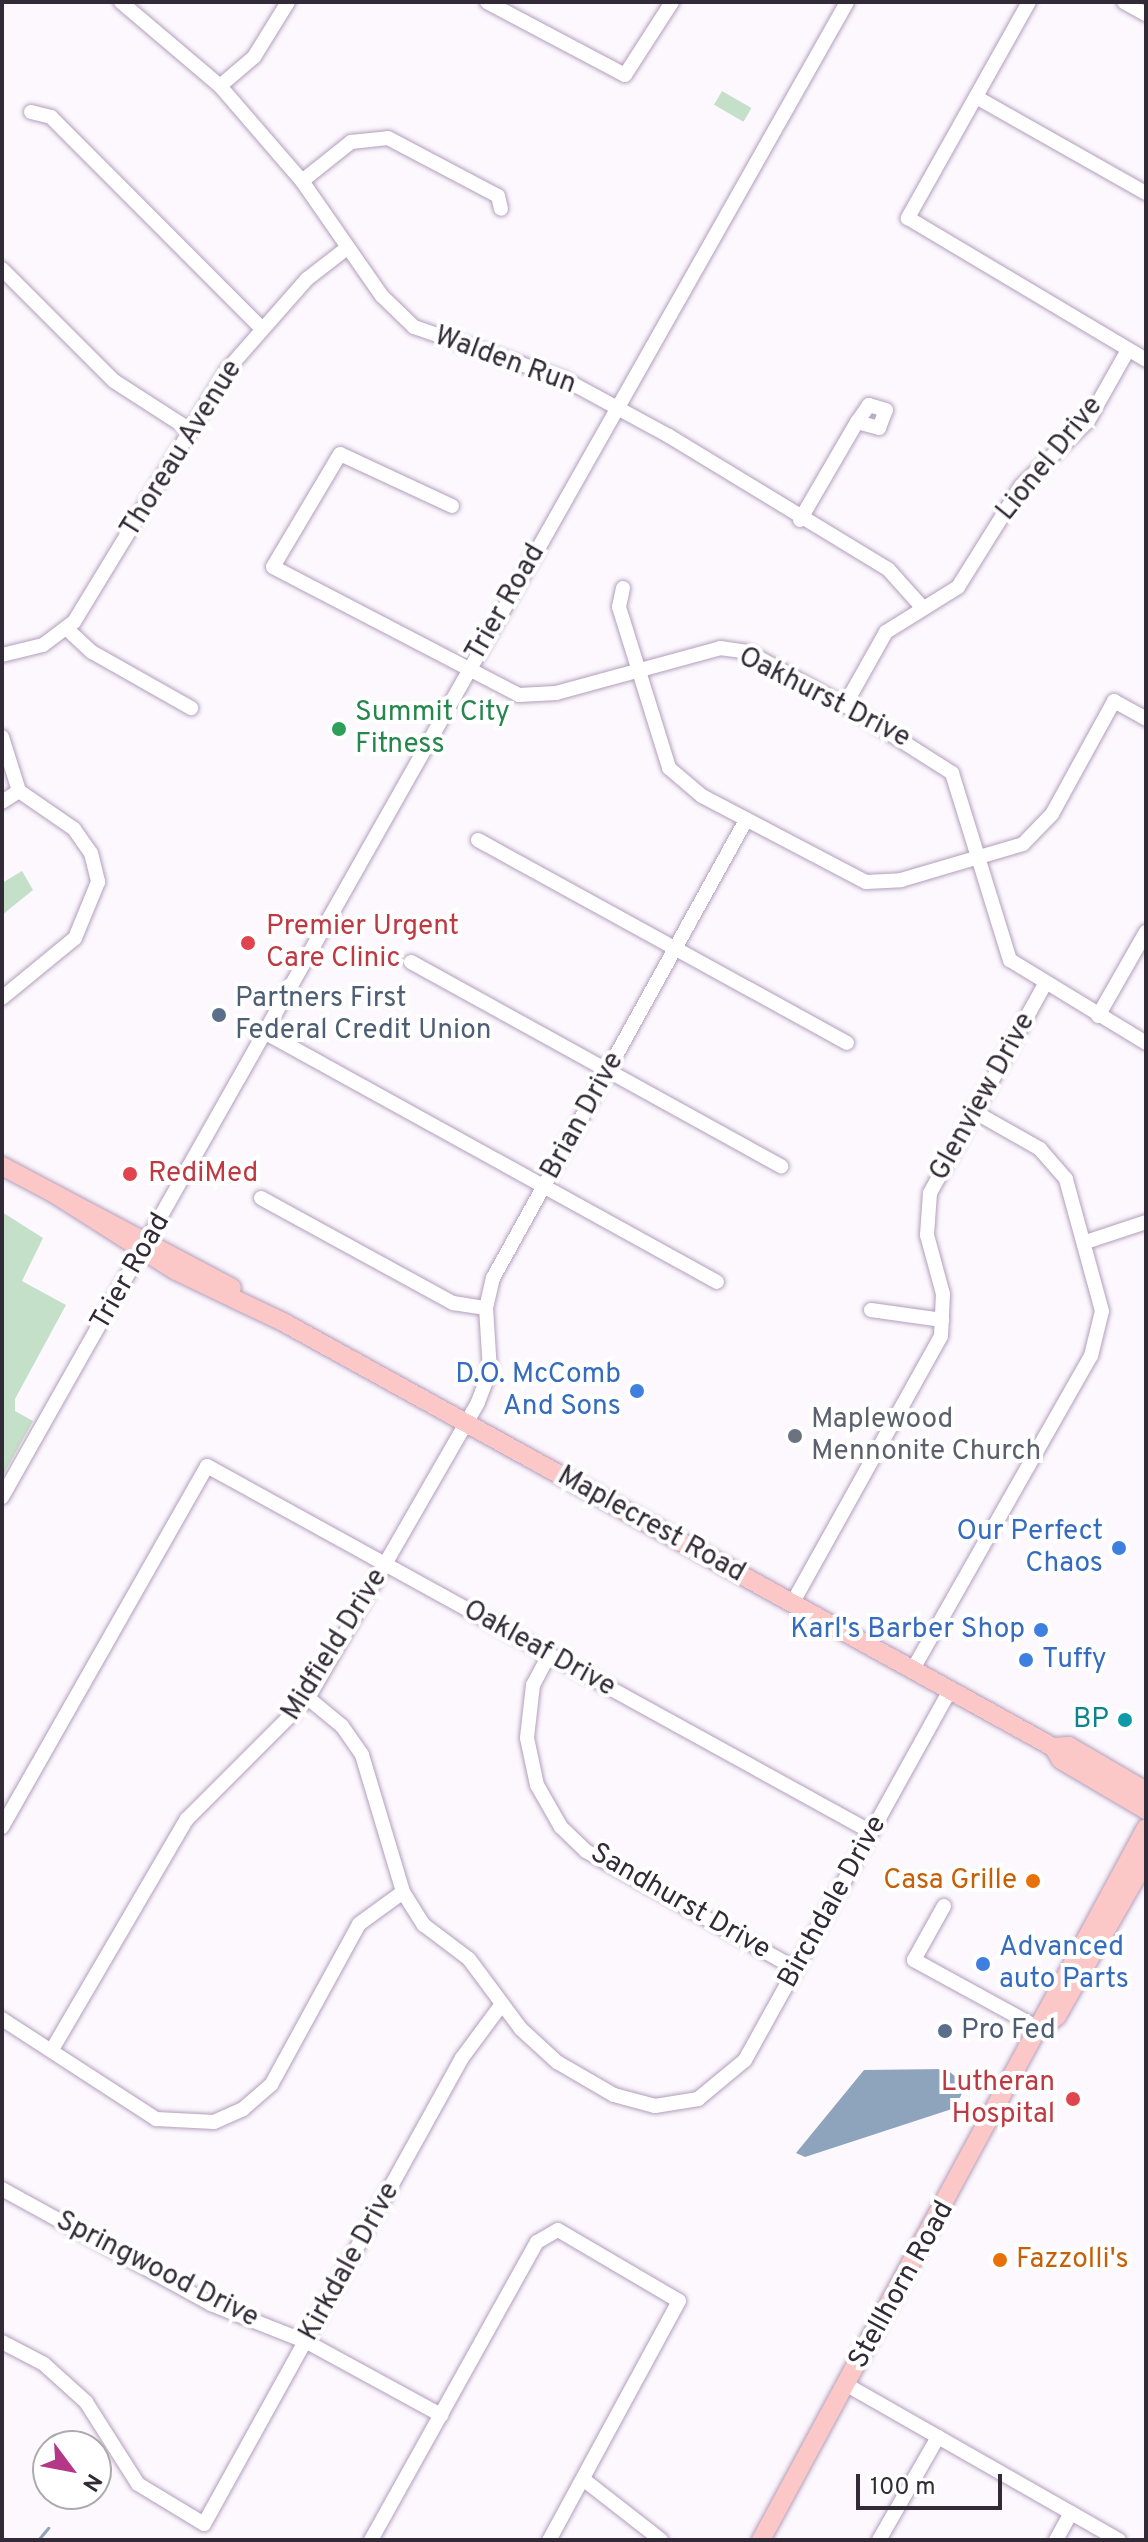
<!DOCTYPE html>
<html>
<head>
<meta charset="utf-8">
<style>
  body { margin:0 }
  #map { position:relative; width:1148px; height:2542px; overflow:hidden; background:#fcf8fe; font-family:Overpass,sans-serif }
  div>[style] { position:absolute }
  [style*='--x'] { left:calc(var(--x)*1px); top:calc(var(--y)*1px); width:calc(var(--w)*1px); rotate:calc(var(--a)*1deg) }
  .green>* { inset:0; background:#c5e0c8; transform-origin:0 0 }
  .water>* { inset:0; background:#8da4bc }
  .stream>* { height:3px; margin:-1.5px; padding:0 1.5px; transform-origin:1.5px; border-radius:1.5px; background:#8da4bc }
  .roads { filter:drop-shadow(0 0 2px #b39ebb) drop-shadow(0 0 2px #b39ebb) }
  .minor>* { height:14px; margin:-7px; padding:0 7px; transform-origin:7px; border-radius:7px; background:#fff }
  .major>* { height:18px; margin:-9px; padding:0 9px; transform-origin:9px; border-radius:9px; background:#fbc8c7 }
  .dots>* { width:22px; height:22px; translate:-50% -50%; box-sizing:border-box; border:4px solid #fff; border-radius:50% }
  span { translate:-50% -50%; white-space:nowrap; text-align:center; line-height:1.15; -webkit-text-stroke:8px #fff; paint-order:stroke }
  .street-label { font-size:28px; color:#322a36 }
  .leisure-label { font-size:28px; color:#27864d }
  .left { translate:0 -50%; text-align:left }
  .health-label { font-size:28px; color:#be3a42 }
  .right { translate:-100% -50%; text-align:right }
  .service-label { font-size:28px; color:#4e5e75 }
  .shop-label { font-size:28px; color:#366cbe }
  .worship-label { font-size:28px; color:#5b616d }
  .culture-label { font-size:28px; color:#0d838f }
  .food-label { font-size:28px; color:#c56008 }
  .frame { position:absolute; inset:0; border:4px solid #322a36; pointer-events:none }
  .north { position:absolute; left:32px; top:2430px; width:80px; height:80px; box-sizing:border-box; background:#fff; border:2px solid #adaaaf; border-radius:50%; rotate:122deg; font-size:22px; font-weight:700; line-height:32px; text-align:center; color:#322a36 }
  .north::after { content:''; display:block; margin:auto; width:28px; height:36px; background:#b53888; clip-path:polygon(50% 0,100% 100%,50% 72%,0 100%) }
  .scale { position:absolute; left:856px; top:2474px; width:146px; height:36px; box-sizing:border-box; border:4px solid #322a36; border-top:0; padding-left:10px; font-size:24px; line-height:28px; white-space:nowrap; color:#322a36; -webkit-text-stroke:6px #fff; paint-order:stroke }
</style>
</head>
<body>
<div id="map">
  <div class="green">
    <div style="left:722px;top:91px;width:34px;height:16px;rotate:30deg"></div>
    <div style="clip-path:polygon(22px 871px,33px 890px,2px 915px,2px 883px)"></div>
    <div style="clip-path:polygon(2px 1212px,43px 1238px,22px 1281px,66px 1305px,15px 1399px,15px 1411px,33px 1421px,2px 1477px)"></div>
  </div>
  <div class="water">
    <div style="clip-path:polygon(946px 2069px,966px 2085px,955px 2108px,805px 2157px,796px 2153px,864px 2070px)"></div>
  </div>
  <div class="stream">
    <div style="--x:38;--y:2540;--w:16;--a:-50"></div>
  </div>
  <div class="roads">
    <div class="minor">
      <div style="--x:121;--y:2;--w:130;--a:40.3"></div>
      <div style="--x:220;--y:86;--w:125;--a:49.2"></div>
      <div style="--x:302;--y:181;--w:140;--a:55.2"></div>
      <div style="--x:382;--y:296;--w:45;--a:44.1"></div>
      <div style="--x:414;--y:327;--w:159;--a:19.1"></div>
      <div style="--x:564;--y:379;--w:119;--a:28.5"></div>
      <div style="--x:669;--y:436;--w:256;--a:31.3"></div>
      <div style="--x:888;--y:569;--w:51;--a:48.2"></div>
      <div style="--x:487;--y:2;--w:156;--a:27.9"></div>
      <div style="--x:625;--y:75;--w:87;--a:-57.2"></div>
      <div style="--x:1029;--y:2;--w:248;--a:119.3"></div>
      <div style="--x:908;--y:218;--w:277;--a:30.8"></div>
      <div style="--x:1124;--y:2;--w:25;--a:29"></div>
      <div style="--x:220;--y:86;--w:45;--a:-40.5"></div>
      <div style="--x:254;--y:57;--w:65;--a:-58.3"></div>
      <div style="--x:976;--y:97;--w:195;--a:29.5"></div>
      <div style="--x:31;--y:112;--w:21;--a:14"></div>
      <div style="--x:51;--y:117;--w:299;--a:45.1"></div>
      <div style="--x:302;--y:181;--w:63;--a:-38.5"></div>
      <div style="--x:351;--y:142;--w:37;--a:-6"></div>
      <div style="--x:388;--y:138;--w:124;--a:27.8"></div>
      <div style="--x:498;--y:196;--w:13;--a:77"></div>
      <div style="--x:2;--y:269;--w:158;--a:45"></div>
      <div style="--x:114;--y:381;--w:90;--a:32.8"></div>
      <div style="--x:452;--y:506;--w:123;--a:-155.1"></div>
      <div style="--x:340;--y:454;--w:131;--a:120.7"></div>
      <div style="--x:273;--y:567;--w:277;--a:27.5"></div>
      <div style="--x:519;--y:695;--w:37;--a:-3"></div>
      <div style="--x:556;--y:693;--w:170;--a:-15.3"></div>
      <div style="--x:720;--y:648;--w:28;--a:8"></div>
      <div style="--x:748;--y:652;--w:111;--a:28.7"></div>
      <div style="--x:845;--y:705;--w:127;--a:32.4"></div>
      <div style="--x:952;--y:773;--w:196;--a:72.8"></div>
      <div style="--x:1010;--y:960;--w:159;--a:31.4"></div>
      <div style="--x:800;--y:520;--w:113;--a:-59.8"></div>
      <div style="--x:857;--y:422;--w:23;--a:15"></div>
      <div style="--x:879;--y:428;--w:19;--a:-69"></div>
      <div style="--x:886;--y:410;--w:18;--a:-164"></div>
      <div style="--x:869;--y:405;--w:21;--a:125"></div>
      <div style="--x:623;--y:588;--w:19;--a:102"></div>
      <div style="--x:619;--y:607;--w:169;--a:72.7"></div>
      <div style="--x:669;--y:768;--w:43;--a:40.3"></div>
      <div style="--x:702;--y:796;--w:185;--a:27.7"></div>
      <div style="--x:866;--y:882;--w:35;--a:-3"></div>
      <div style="--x:901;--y:880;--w:127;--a:-16.4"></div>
      <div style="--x:1023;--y:844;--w:42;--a:-46"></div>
      <div style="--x:1052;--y:814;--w:129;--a:-61.2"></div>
      <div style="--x:1114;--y:701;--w:37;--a:29"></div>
      <div style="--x:67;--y:629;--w:34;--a:43"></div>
      <div style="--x:92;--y:652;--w:114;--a:29.5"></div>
      <div style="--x:2;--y:655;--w:42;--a:-13.7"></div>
      <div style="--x:43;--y:645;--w:39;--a:-37"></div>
      <div style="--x:74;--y:622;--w:295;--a:-58.7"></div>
      <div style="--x:227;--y:370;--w:121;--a:-48.7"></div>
      <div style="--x:307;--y:279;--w:51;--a:-37.8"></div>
      <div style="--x:845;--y:705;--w:84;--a:-60.7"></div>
      <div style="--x:886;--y:632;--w:85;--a:-32"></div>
      <div style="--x:958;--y:587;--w:119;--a:-58"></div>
      <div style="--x:1021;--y:486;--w:93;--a:-44.1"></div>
      <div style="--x:1088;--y:421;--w:81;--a:-60.6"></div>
      <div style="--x:2;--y:737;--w:57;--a:72.5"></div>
      <div style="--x:19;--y:791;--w:67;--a:34.6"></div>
      <div style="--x:74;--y:829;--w:29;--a:55"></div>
      <div style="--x:91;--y:853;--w:30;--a:76"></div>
      <div style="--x:98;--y:882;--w:61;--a:112.3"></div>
      <div style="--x:75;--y:938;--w:94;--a:140.6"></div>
      <div style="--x:2;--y:802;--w:20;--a:-33"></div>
      <div style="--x:478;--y:840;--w:421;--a:28.8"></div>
      <div style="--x:411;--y:962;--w:423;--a:28.9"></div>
      <div style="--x:1098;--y:1016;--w:97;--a:-60.3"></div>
      <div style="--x:266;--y:1033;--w:515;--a:28.9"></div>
      <div style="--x:261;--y:1198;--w:219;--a:28.7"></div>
      <div style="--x:453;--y:1303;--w:33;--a:9"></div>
      <div style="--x:1089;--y:1241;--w:60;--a:-18.4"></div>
      <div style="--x:871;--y:1310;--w:72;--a:8"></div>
      <div style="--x:2;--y:1497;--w:1717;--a:-60.52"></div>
      <div style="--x:793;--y:1602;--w:304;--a:-60.9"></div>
      <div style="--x:941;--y:1336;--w:42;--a:-87.3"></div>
      <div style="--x:943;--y:1294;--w:61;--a:-105.2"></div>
      <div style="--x:927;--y:1235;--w:42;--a:-85.9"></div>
      <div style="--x:930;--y:1193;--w:236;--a:-61.2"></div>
      <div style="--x:549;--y:1655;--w:34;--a:118"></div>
      <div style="--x:533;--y:1685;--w:53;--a:96.5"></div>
      <div style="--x:527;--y:1738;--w:48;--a:78"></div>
      <div style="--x:537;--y:1785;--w:48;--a:60.3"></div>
      <div style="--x:561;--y:1827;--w:35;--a:44"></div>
      <div style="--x:586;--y:1851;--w:241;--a:29.3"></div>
      <div style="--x:913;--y:1669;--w:360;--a:-60.4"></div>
      <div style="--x:1091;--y:1356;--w:46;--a:-76.3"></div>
      <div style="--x:1102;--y:1311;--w:137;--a:-105.3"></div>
      <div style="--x:1066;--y:1179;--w:40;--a:-131"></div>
      <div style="--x:1040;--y:1149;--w:75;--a:-150.4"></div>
      <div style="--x:308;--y:1698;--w:44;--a:39.5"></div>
      <div style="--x:342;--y:1726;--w:35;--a:55"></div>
      <div style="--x:362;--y:1755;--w:143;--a:73.3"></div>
      <div style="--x:403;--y:1892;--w:39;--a:58"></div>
      <div style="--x:424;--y:1925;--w:56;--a:37.1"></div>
      <div style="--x:469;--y:1959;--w:87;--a:53.4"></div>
      <div style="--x:521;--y:2029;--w:49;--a:42.5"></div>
      <div style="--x:557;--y:2062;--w:66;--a:30.1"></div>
      <div style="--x:614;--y:2095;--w:42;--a:15"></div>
      <div style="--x:655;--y:2106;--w:44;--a:-9.2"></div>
      <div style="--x:698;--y:2099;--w:61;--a:-39.7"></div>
      <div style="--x:745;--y:2060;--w:423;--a:-61"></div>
      <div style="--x:2;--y:1827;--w:415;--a:-60.4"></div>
      <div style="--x:207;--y:1466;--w:758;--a:28.86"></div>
      <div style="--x:944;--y:1906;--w:62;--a:119.1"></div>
      <div style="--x:914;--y:1960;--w:144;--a:28.7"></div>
      <div style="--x:2;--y:2019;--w:184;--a:33"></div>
      <div style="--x:156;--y:2119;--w:58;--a:3"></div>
      <div style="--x:214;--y:2122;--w:32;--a:-24"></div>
      <div style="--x:243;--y:2109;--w:37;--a:-41"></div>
      <div style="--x:271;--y:2085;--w:183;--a:-61.3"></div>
      <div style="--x:359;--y:1924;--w:54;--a:-36"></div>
      <div style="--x:53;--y:2048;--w:265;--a:-59.7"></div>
      <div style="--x:187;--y:1819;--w:171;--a:-45"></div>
      <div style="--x:308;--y:1698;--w:341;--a:-60.1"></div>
      <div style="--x:478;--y:1402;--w:33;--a:-69"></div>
      <div style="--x:490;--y:1371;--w:63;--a:-93.6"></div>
      <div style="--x:486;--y:1308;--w:31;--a:-77"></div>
      <div style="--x:493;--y:1278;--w:523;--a:-61.08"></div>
      <div style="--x:2;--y:2189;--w:239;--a:28.8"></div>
      <div style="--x:211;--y:2304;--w:103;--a:21.6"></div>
      <div style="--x:307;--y:2342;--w:153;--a:28.6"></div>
      <div style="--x:2;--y:2342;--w:47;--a:27.6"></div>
      <div style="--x:44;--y:2364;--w:57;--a:42.1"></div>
      <div style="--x:86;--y:2402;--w:97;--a:57.6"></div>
      <div style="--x:138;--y:2484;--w:77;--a:31.2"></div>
      <div style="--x:204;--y:2524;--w:533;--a:-61.03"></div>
      <div style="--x:462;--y:2058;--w:67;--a:-53.5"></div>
      <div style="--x:847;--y:2385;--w:313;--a:29.7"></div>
      <div style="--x:583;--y:2479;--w:99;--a:38"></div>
      <div style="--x:371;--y:2540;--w:341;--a:-60.9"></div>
      <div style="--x:537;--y:2242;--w:24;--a:-30"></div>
      <div style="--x:558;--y:2230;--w:140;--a:30.4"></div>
      <div style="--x:679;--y:2301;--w:272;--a:118.5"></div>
      <div style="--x:879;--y:2540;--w:119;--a:-60.2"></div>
      <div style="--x:1056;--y:2540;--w:31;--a:-61"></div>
    </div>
    <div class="major">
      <div style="--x:2;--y:1166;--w:260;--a:27.9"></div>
      <div style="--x:53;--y:1193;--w:146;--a:32.4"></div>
      <div style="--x:176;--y:1271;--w:119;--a:25.5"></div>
      <div style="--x:283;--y:1322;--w:880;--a:28.9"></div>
      <div style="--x:1053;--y:1747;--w:15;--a:58"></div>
      <div style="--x:1061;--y:1760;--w:99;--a:30.5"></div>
      <div style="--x:1053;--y:1747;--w:16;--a:-4"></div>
      <div style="--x:1069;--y:1746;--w:89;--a:30.3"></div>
      <div style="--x:1040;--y:2029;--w:21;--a:-37"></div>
      <div style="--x:1057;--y:2016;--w:180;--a:-60.3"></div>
      <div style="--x:761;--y:2540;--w:809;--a:-61.6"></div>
    </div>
  </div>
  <div class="dots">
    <div style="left:339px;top:729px;background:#2e9e5b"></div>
    <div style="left:248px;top:943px;background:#e0444e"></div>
    <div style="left:219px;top:1015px;background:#5c6f8a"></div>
    <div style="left:130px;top:1174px;background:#e0444e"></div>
    <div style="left:637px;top:1391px;background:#3f7fe0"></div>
    <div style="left:795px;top:1436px;background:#6b7280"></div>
    <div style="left:1119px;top:1548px;background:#3f7fe0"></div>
    <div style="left:1041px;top:1630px;background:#3f7fe0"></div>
    <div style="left:1026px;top:1660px;background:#3f7fe0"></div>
    <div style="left:1125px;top:1720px;background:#0f9aa8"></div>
    <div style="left:1033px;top:1881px;background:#e8710a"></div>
    <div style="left:983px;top:1964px;background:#3f7fe0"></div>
    <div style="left:945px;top:2031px;background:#5c6f8a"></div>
    <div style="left:1073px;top:2099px;background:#e0444e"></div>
    <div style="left:1000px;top:2260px;background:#e8710a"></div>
  </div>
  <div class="street-label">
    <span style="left:505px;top:361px;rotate:20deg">Walden Run</span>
    <span style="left:182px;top:449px;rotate:-58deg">Thoreau Avenue</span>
    <span style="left:1050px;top:459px;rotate:-51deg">Lionel Drive</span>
    <span style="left:506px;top:603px;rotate:-60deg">Trier Road</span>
    <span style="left:824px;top:698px;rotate:27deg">Oakhurst Drive</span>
    <span style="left:983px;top:1097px;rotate:-61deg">Glenview Drive</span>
    <span style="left:583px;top:1116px;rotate:-61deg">Brian Drive</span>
    <span style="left:131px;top:1272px;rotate:-60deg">Trier Road</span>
    <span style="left:651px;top:1525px;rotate:29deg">Maplecrest Road</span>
    <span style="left:335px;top:1645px;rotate:-58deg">Midfield Drive</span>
    <span style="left:539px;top:1649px;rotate:29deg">Oakleaf Drive</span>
    <span style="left:680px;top:1902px;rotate:30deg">Sandhurst Drive</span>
    <span style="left:833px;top:1902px;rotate:-61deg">Birchdale Drive</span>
    <span style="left:350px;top:2262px;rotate:-61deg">Kirkdale Drive</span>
    <span style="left:157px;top:2270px;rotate:27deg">Springwood Drive</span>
    <span style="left:902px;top:2285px;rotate:-61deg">Stellhorn Road</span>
  </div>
  <div class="leisure-label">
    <span class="left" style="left:355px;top:729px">Summit City<br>Fitness</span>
  </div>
  <div class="health-label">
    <span class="left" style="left:266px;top:943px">Premier Urgent<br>Care Clinic</span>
    <span class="left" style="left:148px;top:1174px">RediMed</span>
    <span class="right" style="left:1055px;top:2099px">Lutheran<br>Hospital</span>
  </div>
  <div class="service-label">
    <span class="left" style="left:235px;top:1015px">Partners First<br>Federal Credit Union</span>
    <span class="left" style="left:961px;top:2031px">Pro Fed</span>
  </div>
  <div class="shop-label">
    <span class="right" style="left:621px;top:1391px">D.O. McComb<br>And Sons</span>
    <span class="right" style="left:1103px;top:1548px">Our Perfect<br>Chaos</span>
    <span class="right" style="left:1025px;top:1630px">Karl's Barber Shop</span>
    <span class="left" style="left:1042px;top:1660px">Tuffy</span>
    <span class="left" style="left:999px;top:1964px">Advanced<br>auto Parts</span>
  </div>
  <div class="worship-label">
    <span class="left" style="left:811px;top:1436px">Maplewood<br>Mennonite Church</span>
  </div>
  <div class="culture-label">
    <span class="right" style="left:1109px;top:1720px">BP</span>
  </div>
  <div class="food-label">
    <span class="right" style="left:1017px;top:1881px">Casa Grille</span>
    <span class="left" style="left:1016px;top:2260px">Fazzolli's</span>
  </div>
  <div class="frame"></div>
  <div class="north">N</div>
  <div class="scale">100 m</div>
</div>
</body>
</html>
